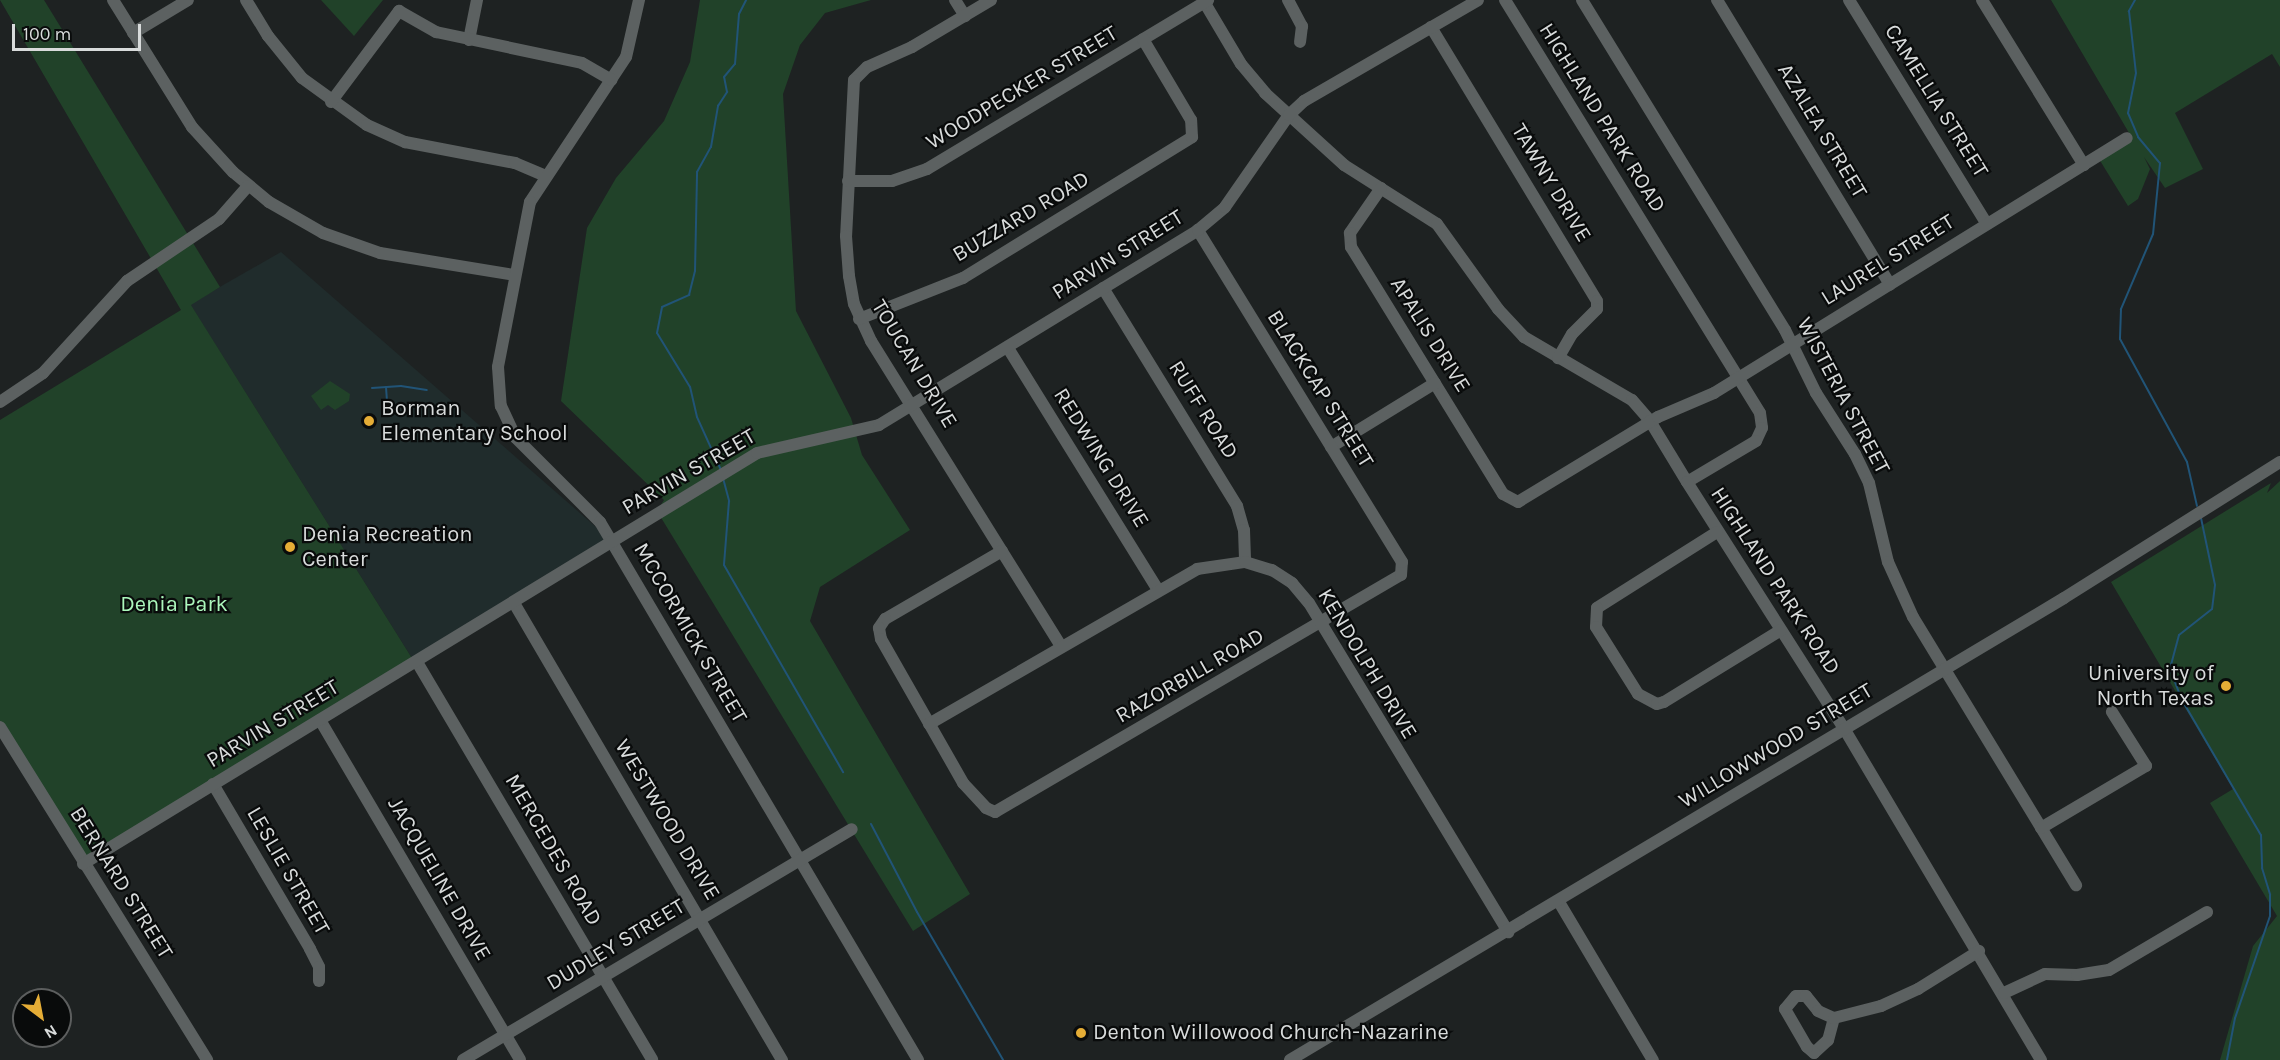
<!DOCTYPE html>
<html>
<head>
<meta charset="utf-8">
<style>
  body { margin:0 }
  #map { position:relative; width:2280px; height:1060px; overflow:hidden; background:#1e2222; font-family:Karla,sans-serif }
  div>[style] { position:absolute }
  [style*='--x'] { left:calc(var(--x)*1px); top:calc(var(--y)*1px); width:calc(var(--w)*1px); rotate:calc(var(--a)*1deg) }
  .built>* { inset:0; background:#202c2c }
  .green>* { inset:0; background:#214229 }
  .stream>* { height:2px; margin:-1px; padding:0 1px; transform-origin:1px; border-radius:1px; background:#215477 }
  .minor>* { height:12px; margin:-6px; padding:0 6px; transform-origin:6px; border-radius:6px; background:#5c6161 }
  .dots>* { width:16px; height:16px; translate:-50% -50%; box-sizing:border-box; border:3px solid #090b0b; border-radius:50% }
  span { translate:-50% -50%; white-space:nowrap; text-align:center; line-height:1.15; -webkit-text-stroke:4.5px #090b0b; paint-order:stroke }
  .street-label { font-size:22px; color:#d8dbdb }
  .poi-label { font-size:22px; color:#d8dbdb }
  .left { translate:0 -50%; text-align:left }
  .right { translate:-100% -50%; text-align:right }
  .park-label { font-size:22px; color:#acf7bc }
  .north { position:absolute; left:12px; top:988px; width:60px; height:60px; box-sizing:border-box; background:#090b0b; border:2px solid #5c5e5e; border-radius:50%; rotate:148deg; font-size:16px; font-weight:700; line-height:24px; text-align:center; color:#d8dbdb }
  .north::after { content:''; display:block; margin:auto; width:21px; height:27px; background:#e5ad36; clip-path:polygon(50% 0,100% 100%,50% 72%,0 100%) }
  .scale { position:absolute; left:12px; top:24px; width:129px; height:27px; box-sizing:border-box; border:3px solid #d8dbdb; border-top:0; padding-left:8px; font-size:18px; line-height:21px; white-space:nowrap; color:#d8dbdb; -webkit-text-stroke:4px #090b0b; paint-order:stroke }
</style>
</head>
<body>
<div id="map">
  <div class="built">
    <div style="clip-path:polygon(281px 252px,612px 541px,415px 663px,190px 304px)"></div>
  </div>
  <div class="green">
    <div style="clip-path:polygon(0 0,44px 0,220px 287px,191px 305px,415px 663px,83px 864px,0 729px,0 420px,181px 310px)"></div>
    <div style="clip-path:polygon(321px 0,383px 0,354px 36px)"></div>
    <div style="clip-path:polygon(700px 0,871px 0,825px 13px,800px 45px,783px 94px,796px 311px,851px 418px,862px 455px,910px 530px,820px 587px,810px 621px,970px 894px,913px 931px,657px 511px,664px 500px,561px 401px,587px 228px,616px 178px,664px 121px,690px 62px)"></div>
    <div style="clip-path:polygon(2051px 0,2280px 0,2280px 67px,2272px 54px,2175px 113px,2203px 169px,2165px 188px,2144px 157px,2150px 169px,2138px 199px,2128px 206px,2099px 159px,2132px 138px)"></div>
    <div style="clip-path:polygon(330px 381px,350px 394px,349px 401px,335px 410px,328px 405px,321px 410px,311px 396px)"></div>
    <div style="clip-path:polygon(2280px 481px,2280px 1060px,2220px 1060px,2253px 946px,2277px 916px,2210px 803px,2233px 789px,2111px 582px,2271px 483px,2267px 493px)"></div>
  </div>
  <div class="stream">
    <div style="--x:2135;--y:0;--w:13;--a:119"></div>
    <div style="--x:2129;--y:11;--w:62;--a:83.6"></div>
    <div style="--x:2136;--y:73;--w:41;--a:101.3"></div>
    <div style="--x:2128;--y:113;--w:26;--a:67"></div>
    <div style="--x:2138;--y:137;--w:34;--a:50"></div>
    <div style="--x:2160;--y:163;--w:71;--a:95.6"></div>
    <div style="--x:2153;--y:234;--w:82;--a:113.1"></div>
    <div style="--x:2121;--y:309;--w:30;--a:92"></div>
    <div style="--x:2120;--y:339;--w:140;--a:61.4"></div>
    <div style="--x:2187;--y:462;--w:45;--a:77.2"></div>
    <div style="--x:386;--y:387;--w:14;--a:86"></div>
    <div style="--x:372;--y:388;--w:29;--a:-4"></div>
    <div style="--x:401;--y:386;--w:26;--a:9"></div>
    <div style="--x:721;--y:470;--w:58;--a:-114.4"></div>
    <div style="--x:697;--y:417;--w:31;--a:-103"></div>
    <div style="--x:690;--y:387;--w:63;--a:-121.4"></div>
    <div style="--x:657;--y:333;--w:26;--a:-79"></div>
    <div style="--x:662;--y:307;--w:30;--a:-24"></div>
    <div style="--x:689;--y:295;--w:25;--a:-76"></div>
    <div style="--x:695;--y:271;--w:99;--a:-88.8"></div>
    <div style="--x:697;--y:172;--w:29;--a:-61"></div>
    <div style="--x:711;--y:147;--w:42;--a:-80.3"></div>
    <div style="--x:718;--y:106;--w:17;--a:-57"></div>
    <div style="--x:727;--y:92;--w:15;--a:-101"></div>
    <div style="--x:724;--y:77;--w:17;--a:-50"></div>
    <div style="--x:735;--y:64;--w:50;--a:-85.4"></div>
    <div style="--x:739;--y:14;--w:16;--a:-63"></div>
    <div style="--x:723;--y:478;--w:24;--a:75"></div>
    <div style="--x:729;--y:501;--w:64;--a:94.5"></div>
    <div style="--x:724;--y:565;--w:239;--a:60.1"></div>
    <div style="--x:2201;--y:518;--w:68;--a:78.2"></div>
    <div style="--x:2215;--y:585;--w:24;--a:97"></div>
    <div style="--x:2212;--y:609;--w:42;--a:141.8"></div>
    <div style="--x:2179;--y:635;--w:35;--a:105"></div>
    <div style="--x:2170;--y:669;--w:33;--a:69"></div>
    <div style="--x:2182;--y:700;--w:156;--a:59.7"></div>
    <div style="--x:2261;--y:835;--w:33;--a:88"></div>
    <div style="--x:2262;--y:868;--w:28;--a:73"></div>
    <div style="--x:2270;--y:895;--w:21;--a:90"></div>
    <div style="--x:2270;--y:916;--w:108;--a:108.9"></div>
    <div style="--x:2235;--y:1018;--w:43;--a:100.8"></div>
    <div style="--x:871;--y:824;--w:99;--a:62.4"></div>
    <div style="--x:917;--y:912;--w:171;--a:59.8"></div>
  </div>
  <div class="minor">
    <div style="--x:113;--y:0;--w:150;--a:58.1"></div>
    <div style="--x:192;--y:127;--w:61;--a:47.7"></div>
    <div style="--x:233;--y:172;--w:47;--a:39.8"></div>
    <div style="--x:269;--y:202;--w:62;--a:29.9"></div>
    <div style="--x:323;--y:233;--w:60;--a:19.3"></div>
    <div style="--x:380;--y:253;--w:136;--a:9.3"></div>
    <div style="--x:246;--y:0;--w:42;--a:58.6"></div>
    <div style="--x:268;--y:36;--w:54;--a:51"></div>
    <div style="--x:302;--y:78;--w:80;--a:35.9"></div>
    <div style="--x:367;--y:125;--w:42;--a:24.1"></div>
    <div style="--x:405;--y:142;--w:112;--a:10.8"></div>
    <div style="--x:515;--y:163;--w:33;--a:23"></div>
    <div style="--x:639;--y:0;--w:58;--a:102.8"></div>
    <div style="--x:626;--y:57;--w:174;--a:123.5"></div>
    <div style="--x:530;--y:202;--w:168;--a:101"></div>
    <div style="--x:498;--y:367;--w:39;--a:86"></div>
    <div style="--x:501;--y:406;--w:35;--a:65"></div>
    <div style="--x:516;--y:438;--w:119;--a:45"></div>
    <div style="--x:600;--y:522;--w:625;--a:59.41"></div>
    <div style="--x:955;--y:0;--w:19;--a:58"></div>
    <div style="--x:991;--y:0;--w:92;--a:149.3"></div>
    <div style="--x:912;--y:47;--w:49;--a:156"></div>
    <div style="--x:867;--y:67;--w:18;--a:135"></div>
    <div style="--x:854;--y:80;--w:156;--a:92.9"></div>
    <div style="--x:846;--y:236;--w:40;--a:85.7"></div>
    <div style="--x:849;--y:276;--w:28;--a:80"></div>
    <div style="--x:854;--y:304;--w:41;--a:65.3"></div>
    <div style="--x:871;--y:341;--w:359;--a:58.1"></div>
    <div style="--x:1203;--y:0;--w:74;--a:59.3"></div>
    <div style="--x:1241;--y:64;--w:38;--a:50"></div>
    <div style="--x:1265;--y:93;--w:107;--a:42.3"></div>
    <div style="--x:1344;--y:165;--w:110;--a:32.4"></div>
    <div style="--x:1437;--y:224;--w:105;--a:54.3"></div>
    <div style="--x:1498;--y:309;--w:38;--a:47"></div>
    <div style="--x:1524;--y:337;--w:125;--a:30.3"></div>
    <div style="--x:1632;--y:400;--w:28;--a:49"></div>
    <div style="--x:1650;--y:421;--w:71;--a:58.8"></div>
    <div style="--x:1288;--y:0;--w:30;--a:62"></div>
    <div style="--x:1302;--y:26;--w:16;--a:97"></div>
    <div style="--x:1505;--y:0;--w:485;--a:58.3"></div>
    <div style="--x:1760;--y:413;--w:15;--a:82"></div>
    <div style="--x:1762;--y:428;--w:14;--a:115"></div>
    <div style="--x:1756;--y:441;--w:80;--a:149.3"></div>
    <div style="--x:1687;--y:482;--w:294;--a:57.5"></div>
    <div style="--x:1845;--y:730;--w:384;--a:59.3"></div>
    <div style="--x:1582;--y:0;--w:387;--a:58.4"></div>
    <div style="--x:1785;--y:330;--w:70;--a:63.8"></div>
    <div style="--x:1816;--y:393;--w:72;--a:57.4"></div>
    <div style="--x:1855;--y:454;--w:32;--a:64"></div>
    <div style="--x:1869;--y:483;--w:81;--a:76.5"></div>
    <div style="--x:1888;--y:562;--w:60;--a:65.6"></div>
    <div style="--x:1913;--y:617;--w:314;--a:58.7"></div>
    <div style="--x:1717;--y:0;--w:333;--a:58.7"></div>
    <div style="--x:1849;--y:0;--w:263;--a:58.4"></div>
    <div style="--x:1982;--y:0;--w:194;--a:58.3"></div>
    <div style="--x:1431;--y:27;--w:320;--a:58.8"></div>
    <div style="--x:1597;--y:301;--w:8;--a:90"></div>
    <div style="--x:1597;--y:309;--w:35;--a:135"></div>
    <div style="--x:1572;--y:334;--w:28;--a:120"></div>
    <div style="--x:133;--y:33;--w:64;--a:-31"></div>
    <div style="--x:469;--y:40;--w:41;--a:-78.7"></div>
    <div style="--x:331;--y:102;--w:114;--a:-53.2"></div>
    <div style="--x:399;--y:11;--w:43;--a:29.6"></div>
    <div style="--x:436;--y:32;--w:149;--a:12"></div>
    <div style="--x:582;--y:63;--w:34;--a:30"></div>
    <div style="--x:848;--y:181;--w:44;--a:0"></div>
    <div style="--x:892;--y:181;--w:37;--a:-19"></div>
    <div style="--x:927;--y:169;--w:328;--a:-31"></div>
    <div style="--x:1381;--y:188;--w:55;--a:124.6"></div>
    <div style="--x:1350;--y:233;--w:14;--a:86"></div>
    <div style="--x:1351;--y:247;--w:290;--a:58.4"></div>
    <div style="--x:1503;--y:494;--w:17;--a:28"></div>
    <div style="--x:1518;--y:502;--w:164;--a:-31.3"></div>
    <div style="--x:1658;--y:417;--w:61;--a:-23.2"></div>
    <div style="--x:1714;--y:393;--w:485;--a:-31.7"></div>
    <div style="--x:1103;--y:288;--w:256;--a:58.4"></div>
    <div style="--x:1237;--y:506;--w:25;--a:74"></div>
    <div style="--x:1244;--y:530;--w:32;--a:88"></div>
    <div style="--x:859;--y:319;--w:112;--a:-21.5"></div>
    <div style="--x:963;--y:278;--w:269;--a:-31.6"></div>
    <div style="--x:1192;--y:137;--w:17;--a:-93"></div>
    <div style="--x:1191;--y:120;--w:94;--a:-120.7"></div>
    <div style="--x:1008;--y:348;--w:285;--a:58.2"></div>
    <div style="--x:0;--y:402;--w:52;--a:-34"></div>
    <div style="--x:43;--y:373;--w:125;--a:-47.6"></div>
    <div style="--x:127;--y:281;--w:111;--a:-34"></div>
    <div style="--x:219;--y:219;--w:44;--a:-48.7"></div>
    <div style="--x:1331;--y:447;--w:122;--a:-31.6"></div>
    <div style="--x:1717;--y:532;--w:142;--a:147.7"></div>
    <div style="--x:1597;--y:608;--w:19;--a:93"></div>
    <div style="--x:1596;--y:627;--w:79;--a:57.9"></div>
    <div style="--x:1638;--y:694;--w:21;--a:28"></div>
    <div style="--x:1657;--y:704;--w:7;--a:-16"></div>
    <div style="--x:1664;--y:702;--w:137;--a:-31.6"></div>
    <div style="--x:1002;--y:551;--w:135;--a:149.8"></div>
    <div style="--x:885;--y:619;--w:11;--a:124"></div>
    <div style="--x:879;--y:628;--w:11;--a:80"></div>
    <div style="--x:881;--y:639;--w:166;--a:60.3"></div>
    <div style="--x:963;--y:783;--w:34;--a:47"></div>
    <div style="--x:986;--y:808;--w:10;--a:24"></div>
    <div style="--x:995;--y:812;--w:470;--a:-30.3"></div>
    <div style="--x:1401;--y:575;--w:13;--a:-86"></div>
    <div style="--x:1402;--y:562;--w:390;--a:-121.6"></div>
    <div style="--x:514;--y:603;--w:530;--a:59.61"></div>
    <div style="--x:417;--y:662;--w:462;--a:59.4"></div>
    <div style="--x:320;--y:720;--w:394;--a:59.5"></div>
    <div style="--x:929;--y:724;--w:310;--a:-30"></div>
    <div style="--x:1197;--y:569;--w:49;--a:-8.3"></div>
    <div style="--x:1245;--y:562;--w:28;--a:17"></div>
    <div style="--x:1272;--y:570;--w:24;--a:33"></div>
    <div style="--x:1292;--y:583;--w:26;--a:50"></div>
    <div style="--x:1309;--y:603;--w:385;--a:58.8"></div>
    <div style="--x:0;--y:727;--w:392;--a:58.1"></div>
    <div style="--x:213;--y:784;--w:191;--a:59.5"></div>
    <div style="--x:310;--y:949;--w:20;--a:63"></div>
    <div style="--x:319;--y:967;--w:14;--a:90"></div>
    <div style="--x:2041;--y:828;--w:122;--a:-30.6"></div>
    <div style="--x:2146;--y:766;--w:64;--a:-122.2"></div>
    <div style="--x:83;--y:864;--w:789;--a:-31.37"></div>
    <div style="--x:757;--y:453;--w:125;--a:-12.9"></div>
    <div style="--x:879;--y:425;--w:374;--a:-31.4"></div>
    <div style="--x:1198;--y:230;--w:35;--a:-40"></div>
    <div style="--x:1225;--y:207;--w:112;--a:-55.2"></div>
    <div style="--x:1289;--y:115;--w:21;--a:-43"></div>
    <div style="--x:1304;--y:101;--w:201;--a:-30.1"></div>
    <div style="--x:1559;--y:902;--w:184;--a:59.3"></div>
    <div style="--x:2004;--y:993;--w:45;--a:-24.9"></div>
    <div style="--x:2045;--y:974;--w:32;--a:2"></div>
    <div style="--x:2077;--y:975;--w:32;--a:-9"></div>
    <div style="--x:2109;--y:970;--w:114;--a:-30.6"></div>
    <div style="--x:1834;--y:1018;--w:23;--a:105"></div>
    <div style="--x:1828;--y:1040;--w:19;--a:137"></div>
    <div style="--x:1814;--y:1053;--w:9;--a:-139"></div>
    <div style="--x:1807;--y:1047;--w:44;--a:-120.1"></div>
    <div style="--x:1785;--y:1009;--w:17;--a:-50"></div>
    <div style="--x:1796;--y:996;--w:10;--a:0"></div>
    <div style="--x:1806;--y:996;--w:19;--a:51"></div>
    <div style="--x:1818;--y:1011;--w:17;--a:24"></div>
    <div style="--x:1834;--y:1018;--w:49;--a:-14.3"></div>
    <div style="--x:1881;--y:1006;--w:41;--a:-24.7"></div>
    <div style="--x:1918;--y:989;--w:72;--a:-31.9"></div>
    <div style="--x:463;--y:1060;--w:452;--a:-30.7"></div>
    <div style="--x:1290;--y:1060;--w:901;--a:-30.83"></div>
    <div style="--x:2064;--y:598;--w:255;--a:-32.2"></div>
  </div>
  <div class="dots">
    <div style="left:369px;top:421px;background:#e5ad36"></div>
    <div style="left:290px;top:547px;background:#e5ad36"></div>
    <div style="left:2226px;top:686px;background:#e5ad36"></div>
    <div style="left:1081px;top:1033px;background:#e5ad36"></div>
  </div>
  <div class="street-label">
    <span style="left:1022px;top:88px;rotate:-31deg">WOODPECKER STREET</span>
    <span style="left:1936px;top:101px;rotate:58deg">CAMELLIA STREET</span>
    <span style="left:1602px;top:118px;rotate:58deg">HIGHLAND PARK ROAD</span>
    <span style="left:1822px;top:131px;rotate:59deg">AZALEA STREET</span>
    <span style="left:1551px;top:183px;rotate:59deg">TAWNY DRIVE</span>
    <span style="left:1021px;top:217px;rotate:-31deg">BUZZARD ROAD</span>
    <span style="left:1118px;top:255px;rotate:-32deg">PARVIN STREET</span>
    <span style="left:1888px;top:260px;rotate:-32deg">LAUREL STREET</span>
    <span style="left:1430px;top:335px;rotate:58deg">APALIS DRIVE</span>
    <span style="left:914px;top:364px;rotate:59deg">TOUCAN DRIVE</span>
    <span style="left:1320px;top:389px;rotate:58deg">BLACKCAP STREET</span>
    <span style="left:1843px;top:396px;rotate:62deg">WISTERIA STREET</span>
    <span style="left:1203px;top:410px;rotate:58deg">RUFF ROAD</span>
    <span style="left:1101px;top:458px;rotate:58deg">REDWING DRIVE</span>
    <span style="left:689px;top:472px;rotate:-30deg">PARVIN STREET</span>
    <span style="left:1775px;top:581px;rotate:57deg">HIGHLAND PARK ROAD</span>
    <span style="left:690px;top:633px;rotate:60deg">MCCORMICK STREET</span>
    <span style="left:1367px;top:664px;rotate:59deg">KENDOLPH DRIVE</span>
    <span style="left:1190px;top:676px;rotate:-30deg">RAZORBILL ROAD</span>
    <span style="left:273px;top:724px;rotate:-31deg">PARVIN STREET</span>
    <span style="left:1776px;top:746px;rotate:-31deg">WILLOWWOOD STREET</span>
    <span style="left:667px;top:820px;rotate:59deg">WESTWOOD DRIVE</span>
    <span style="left:553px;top:850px;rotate:60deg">MERCEDES ROAD</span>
    <span style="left:288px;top:871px;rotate:60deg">LESLIE STREET</span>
    <span style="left:439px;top:879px;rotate:60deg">JACQUELINE DRIVE</span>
    <span style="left:121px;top:883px;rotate:58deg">BERNARD STREET</span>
    <span style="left:616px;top:945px;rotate:-31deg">DUDLEY STREET</span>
  </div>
  <div class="poi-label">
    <span class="left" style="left:381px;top:421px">Borman<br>Elementary School</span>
    <span class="left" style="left:302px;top:547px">Denia Recreation<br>Center</span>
    <span class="right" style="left:2214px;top:686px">University of<br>North Texas</span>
    <span class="left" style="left:1093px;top:1033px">Denton Willowood Church-Nazarine</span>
  </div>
  <div class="park-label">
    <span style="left:174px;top:605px">Denia Park</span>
  </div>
  <div class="north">N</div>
  <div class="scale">100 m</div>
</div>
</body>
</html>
